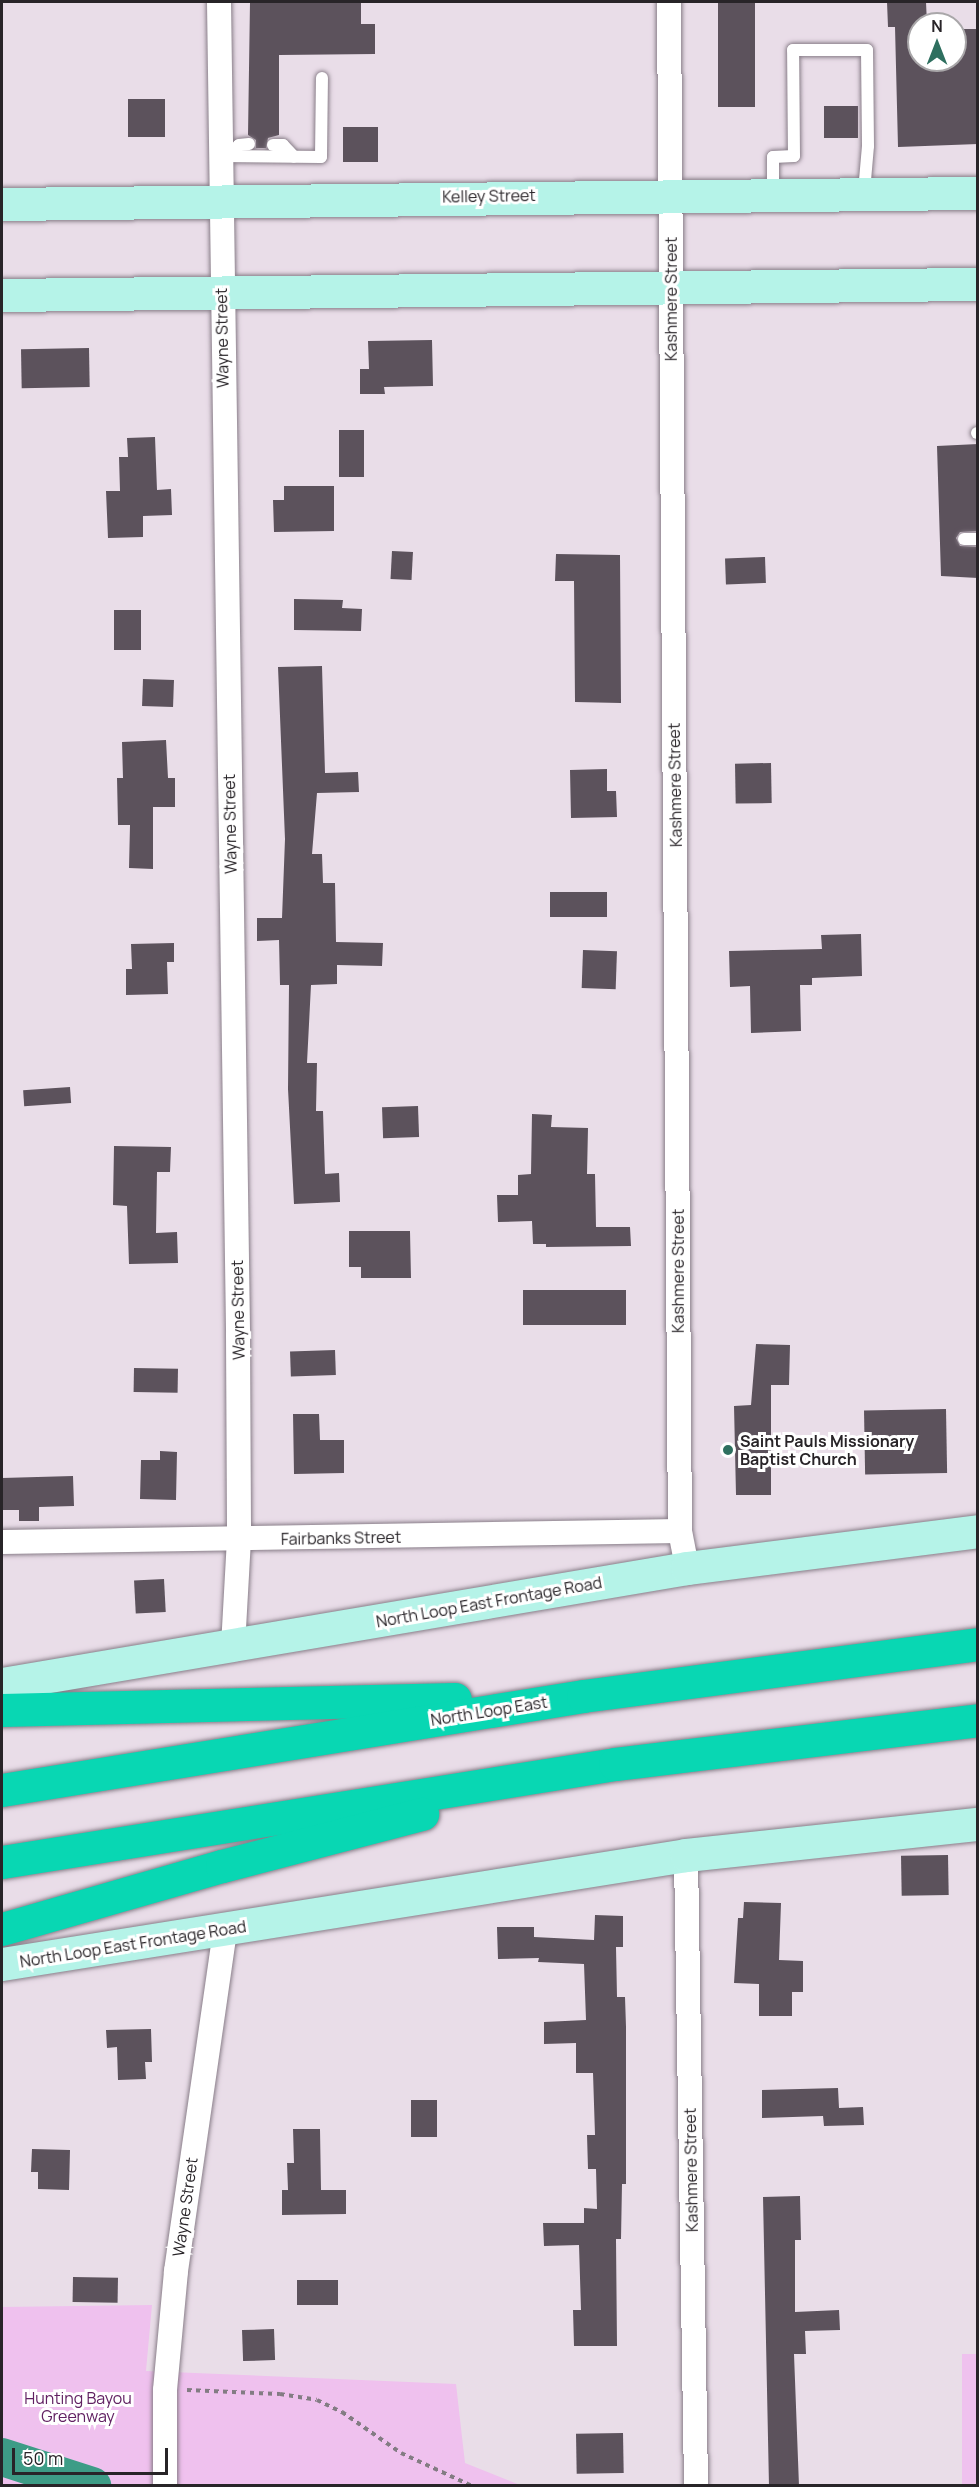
<!DOCTYPE html>
<html>
<head>
<meta charset="utf-8">
<style>
  body { margin:0 }
  #map { position:relative; width:979px; height:2487px; overflow:hidden; background:#e9dde8; font-family:Manrope,sans-serif }
  div>[style] { position:absolute }
  [style*='--x'] { left:calc(var(--x)*1px); top:calc(var(--y)*1px); width:calc(var(--w)*1px); rotate:calc(var(--a)*1deg) }
  .green>* { inset:0; background:#efc1ee; transform-origin:0 0 }
  .river>* { height:38px; margin:-19px; padding:0 19px; transform-origin:19px; border-radius:19px; background:#3d9c86 }
  .building>* { inset:0; background:#5c525c; transform-origin:0 0 }
  .path>* { height:4px; margin-top:-2px; transform-origin:0; background:repeating-linear-gradient(90deg,#837c83 0 4.5px,transparent 0 9px) }
  .roads { filter:drop-shadow(0 0 2px #897e89) drop-shadow(0 0 2px #897e89) }
  .service>* { height:12px; margin:-6px; padding:0 6px; transform-origin:6px; border-radius:6px; background:#fff }
  .minor>* { height:24px; margin:-12px; padding:0 12px; transform-origin:12px; border-radius:12px; background:#fff }
  .secondary>* { height:33px; margin:-16.5px; padding:0 16.5px; transform-origin:16.5px; border-radius:16.5px; background:#b5f3e8 }
  .motorway>* { height:33px; margin:-16.5px; padding:0 16.5px; transform-origin:16.5px; border-radius:16.5px; background:#08d7b3 }
  .dots>* { width:16px; height:16px; translate:-50% -50%; box-sizing:border-box; border:3px solid #fff; border-radius:50% }
  span { translate:-50% -50%; white-space:nowrap; text-align:center; line-height:1.15; -webkit-text-stroke:6px #fff; paint-order:stroke }
  .street-label { font-size:16px; color:#282428 }
  .poi-label { font-size:16px; color:#282428; font-weight:700 }
  .left { translate:0 -50%; text-align:left }
  .park-label { font-size:16px; color:#612162 }
  .frame { position:absolute; inset:0; border:3px solid #282428; pointer-events:none }
  .north { position:absolute; left:907px; top:12px; width:60px; height:60px; box-sizing:border-box; background:#fff; border:2px solid #a9a7a9; border-radius:50%; rotate:0deg; font-size:16px; font-weight:700; line-height:24px; text-align:center; color:#282428 }
  .north::after { content:''; display:block; margin:auto; width:21px; height:27px; background:#2e6f5f; clip-path:polygon(50% 0,100% 100%,50% 72%,0 100%) }
  .scale { position:absolute; left:12px; top:2448px; width:156px; height:27px; box-sizing:border-box; border:3px solid #282428; border-top:0; padding-left:8px; font-size:18px; line-height:21px; white-space:nowrap; color:#282428; -webkit-text-stroke:4px #fff; paint-order:stroke }
</style>
</head>
<body>
<div id="map">
  <div class="green">
    <div style="clip-path:polygon(152px 2305px,146px 2371px,456px 2384px,465px 2463px,520px 2485px,2px 2485px,2px 2307px)"></div>
    <div style="left:962px;top:2354px;width:15px;height:131px"></div>
  </div>
  <div class="river">
    <div style="--x:2;--y:2457;--w:95;--a:17.9"></div>
  </div>
  <div class="building">
    <div style="clip-path:polygon(250px 2px,361px 2px,361px 24px,375px 24px,375px 54px,279px 55px,279px 135px,268px 138px,266px 148px,256px 148px,256px 140px,248px 135px)"></div>
    <div style="left:718px;top:2px;width:37px;height:105px"></div>
    <div style="clip-path:polygon(887px 2px,926px 2px,927px 24px,919px 24px,919px 60px,955px 60px,955px 29px,978px 29px,978px 144px,898px 147px,895px 27px,888px 27px)"></div>
    <div style="left:128px;top:99px;width:37px;height:38px"></div>
    <div style="left:824px;top:106px;width:34px;height:32px"></div>
    <div style="left:378px;top:127px;width:35px;height:35px;rotate:90deg"></div>
    <div style="clip-path:polygon(432px 340px,433px 386px,384px 387px,385px 394px,360px 394px,360px 369px,369px 369px,368px 341px)"></div>
    <div style="left:89px;top:348px;width:39px;height:68px;rotate:89deg"></div>
    <div style="left:339px;top:430px;width:25px;height:47px"></div>
    <div style="clip-path:polygon(155px 437px,157px 490px,171px 489px,172px 515px,143px 516px,143px 537px,108px 538px,106px 491px,120px 491px,119px 457px,128px 457px,127px 438px)"></div>
    <div style="clip-path:polygon(978px 444px,978px 531px,960px 532px,956px 538px,960px 546px,978px 547px,978px 578px,941px 576px,937px 446px)"></div>
    <div style="clip-path:polygon(284px 486px,334px 486px,334px 531px,274px 532px,273px 500px,284px 500px)"></div>
    <div style="left:392px;top:551px;width:21px;height:28px;rotate:3deg"></div>
    <div style="clip-path:polygon(556px 554px,620px 555px,621px 703px,575px 702px,574px 581px,555px 581px)"></div>
    <div style="left:765px;top:557px;width:26px;height:40px;rotate:88deg"></div>
    <div style="clip-path:polygon(294px 599px,343px 600px,342px 608px,362px 609px,361px 631px,294px 630px)"></div>
    <div style="left:114px;top:610px;width:27px;height:40px"></div>
    <div style="clip-path:polygon(322px 666px,325px 773px,358px 772px,359px 792px,317px 793px,312px 854px,322px 854px,323px 883px,335px 883px,336px 942px,383px 943px,382px 966px,337px 965px,337px 984px,311px 985px,307px 1063px,317px 1063px,316px 1111px,323px 1111px,325px 1174px,339px 1173px,340px 1202px,294px 1204px,288px 1089px,289px 985px,280px 985px,279px 940px,257px 941px,257px 918px,282px 918px,285px 839px,278px 667px)"></div>
    <div style="left:143px;top:679px;width:31px;height:27px;rotate:2deg"></div>
    <div style="clip-path:polygon(166px 740px,168px 778px,175px 778px,175px 807px,153px 807px,153px 869px,129px 868px,130px 825px,118px 825px,117px 778px,123px 778px,122px 742px)"></div>
    <div style="left:771px;top:763px;width:40px;height:36px;rotate:89deg"></div>
    <div style="clip-path:polygon(607px 769px,607px 791px,616px 791px,617px 817px,571px 818px,570px 770px)"></div>
    <div style="left:607px;top:892px;width:25px;height:57px;rotate:90deg"></div>
    <div style="clip-path:polygon(861px 934px,862px 976px,812px 978px,812px 985px,800px 985px,801px 1031px,751px 1033px,750px 986px,730px 987px,729px 951px,822px 949px,821px 935px)"></div>
    <div style="clip-path:polygon(174px 943px,174px 962px,167px 962px,168px 994px,126px 995px,126px 969px,132px 969px,131px 944px)"></div>
    <div style="left:583px;top:950px;width:34px;height:38px;rotate:2deg"></div>
    <div style="left:70px;top:1087px;width:16px;height:47px;rotate:86deg"></div>
    <div style="left:418px;top:1106px;width:31px;height:36px;rotate:88deg"></div>
    <div style="clip-path:polygon(532px 1114px,552px 1115px,551px 1127px,588px 1128px,587px 1174px,595px 1174px,596px 1227px,630px 1227px,631px 1246px,546px 1247px,546px 1244px,533px 1244px,532px 1221px,498px 1222px,497px 1195px,518px 1195px,518px 1175px,531px 1174px)"></div>
    <div style="clip-path:polygon(114px 1146px,171px 1147px,170px 1172px,157px 1172px,156px 1233px,177px 1232px,178px 1263px,129px 1264px,127px 1206px,113px 1205px)"></div>
    <div style="clip-path:polygon(349px 1231px,410px 1231px,411px 1278px,361px 1278px,361px 1267px,349px 1267px)"></div>
    <div style="left:523px;top:1290px;width:103px;height:35px"></div>
    <div style="clip-path:polygon(756px 1344px,790px 1345px,789px 1385px,771px 1385px,771px 1495px,736px 1495px,734px 1406px,751px 1405px)"></div>
    <div style="left:335px;top:1350px;width:25px;height:45px;rotate:88deg"></div>
    <div style="left:134px;top:1368px;width:44px;height:24px;rotate:1deg"></div>
    <div style="left:946px;top:1409px;width:64px;height:82px;rotate:89deg"></div>
    <div style="clip-path:polygon(293px 1414px,319px 1414px,320px 1440px,344px 1440px,344px 1473px,294px 1474px)"></div>
    <div style="clip-path:polygon(160px 1451px,177px 1452px,176px 1500px,140px 1499px,141px 1460px,160px 1460px)"></div>
    <div style="clip-path:polygon(73px 1476px,74px 1506px,39px 1507px,39px 1521px,19px 1521px,19px 1510px,2px 1510px,2px 1478px)"></div>
    <div style="left:164px;top:1579px;width:33px;height:30px;rotate:87deg"></div>
    <div style="left:948px;top:1855px;width:40px;height:47px;rotate:89deg"></div>
    <div style="clip-path:polygon(744px 1902px,781px 1903px,779px 1960px,803px 1961px,803px 1992px,792px 1992px,792px 2016px,759px 2016px,759px 1984px,734px 1983px,738px 1918px,743px 1918px)"></div>
    <div style="clip-path:polygon(595px 1915px,623px 1916px,623px 1947px,616px 1947px,617px 1997px,625px 1997px,626px 2027px,626px 2184px,622px 2184px,621px 2239px,616px 2239px,617px 2346px,574px 2346px,573px 2310px,581px 2310px,579px 2245px,544px 2246px,543px 2223px,584px 2223px,584px 2208px,597px 2209px,596px 2169px,588px 2169px,587px 2135px,595px 2135px,593px 2073px,576px 2073px,576px 2043px,544px 2044px,544px 2022px,586px 2020px,584px 1964px,538px 1962px,539px 1958px,498px 1959px,497px 1927px,534px 1927px,534px 1937px,594px 1940px)"></div>
    <div style="clip-path:polygon(151px 2029px,152px 2062px,145px 2062px,146px 2079px,118px 2080px,117px 2047px,107px 2048px,106px 2030px)"></div>
    <div style="clip-path:polygon(838px 2088px,839px 2108px,863px 2107px,864px 2125px,824px 2126px,823px 2116px,762px 2118px,762px 2090px)"></div>
    <div style="left:411px;top:2100px;width:26px;height:37px"></div>
    <div style="clip-path:polygon(293px 2129px,320px 2129px,321px 2190px,346px 2190px,346px 2214px,282px 2215px,282px 2190px,288px 2190px,287px 2163px,294px 2163px)"></div>
    <div style="clip-path:polygon(32px 2149px,70px 2150px,69px 2190px,38px 2189px,38px 2172px,31px 2172px)"></div>
    <div style="clip-path:polygon(800px 2196px,801px 2240px,795px 2240px,795px 2312px,839px 2310px,840px 2330px,805px 2331px,806px 2354px,794px 2354px,799px 2486px,769px 2486px,763px 2197px)"></div>
    <div style="left:73px;top:2277px;width:45px;height:25px;rotate:1deg"></div>
    <div style="left:338px;top:2280px;width:25px;height:41px;rotate:90deg"></div>
    <div style="left:274px;top:2329px;width:31px;height:32px;rotate:88deg"></div>
    <div style="left:623px;top:2433px;width:40px;height:47px;rotate:89deg"></div>
  </div>
  <div class="path">
    <div style="--x:187;--y:2390;--w:93;--a:2.5"></div>
    <div style="--x:280;--y:2394;--w:37;--a:9"></div>
    <div style="--x:317;--y:2400;--w:28;--a:26"></div>
    <div style="--x:342;--y:2412;--w:72;--a:34.8"></div>
    <div style="--x:401;--y:2453;--w:78;--a:24.9"></div>
  </div>
  <div class="roads">
    <div class="service">
      <div style="--x:273;--y:145;--w:10;--a:0"></div>
      <div style="--x:283;--y:145;--w:16;--a:47"></div>
      <div style="--x:221;--y:156;--w:100;--a:0.6"></div>
      <div style="--x:321;--y:157;--w:79;--a:-89.3"></div>
      <div style="--x:230;--y:156;--w:14;--a:-51"></div>
      <div style="--x:239;--y:145;--w:10;--a:-6"></div>
      <div style="--x:773;--y:193;--w:36;--a:-90"></div>
      <div style="--x:773;--y:157;--w:21;--a:-3"></div>
      <div style="--x:794;--y:156;--w:106;--a:-90.5"></div>
      <div style="--x:793;--y:50;--w:74;--a:0"></div>
      <div style="--x:867;--y:50;--w:96;--a:89.4"></div>
      <div style="--x:868;--y:146;--w:46;--a:95"></div>
      <div style="--x:977;--y:433;--w:1;--a:0"></div>
      <div style="--x:964;--y:539;--w:14;--a:0"></div>
    </div>
    <div class="minor">
      <div style="--x:219;--y:2;--w:1333;--a:89.18"></div>
      <div style="--x:238;--y:1335;--w:204;--a:89.7"></div>
      <div style="--x:239;--y:1539;--w:107;--a:93.2"></div>
      <div style="--x:669;--y:2;--w:1529;--a:89.59"></div>
      <div style="--x:680;--y:1531;--w:38;--a:79"></div>
      <div style="--x:2;--y:1542;--w:678;--a:-0.93"></div>
      <div style="--x:686;--y:1855;--w:631;--a:89.09"></div>
      <div style="--x:165;--y:2486;--w:96;--a:-90"></div>
      <div style="--x:165;--y:2390;--w:120;--a:-84.7"></div>
      <div style="--x:176;--y:2271;--w:345;--a:-81.8"></div>
    </div>
    <div class="secondary">
      <div style="--x:2;--y:204;--w:976;--a:-0.65"></div>
      <div style="--x:2;--y:295;--w:976;--a:-0.65"></div>
      <div style="--x:2;--y:1684;--w:695;--a:-9.61"></div>
      <div style="--x:687;--y:1568;--w:293;--a:-7.2"></div>
      <div style="--x:2;--y:1964;--w:693;--a:-9.05"></div>
      <div style="--x:686;--y:1855;--w:294;--a:-6.1"></div>
    </div>
    <div class="motorway">
      <div style="--x:2;--y:1710;--w:453;--a:-1.4"></div>
      <div style="--x:2;--y:1790;--w:589;--a:-9.19"></div>
      <div style="--x:583;--y:1696;--w:398;--a:-7.5"></div>
      <div style="--x:2;--y:1862;--w:621;--a:-9.08"></div>
      <div style="--x:615;--y:1764;--w:366;--a:-6.9"></div>
      <div style="--x:2;--y:1929;--w:229;--a:-16"></div>
      <div style="--x:222;--y:1866;--w:207;--a:-14.6"></div>
    </div>
  </div>
  <div class="dots">
    <div style="left:728px;top:1450px;background:#2e6f5f"></div>
  </div>
  <div class="street-label">
    <span style="left:489px;top:196px;rotate:-1deg">Kelley Street</span>
    <span style="left:671px;top:299px;rotate:-90deg">Kashmere Street</span>
    <span style="left:222px;top:338px;rotate:-91deg">Wayne Street</span>
    <span style="left:675px;top:785px;rotate:-91deg">Kashmere Street</span>
    <span style="left:230px;top:824px;rotate:-91deg">Wayne Street</span>
    <span style="left:678px;top:1271px;rotate:-90deg">Kashmere Street</span>
    <span style="left:238px;top:1310px;rotate:-91deg">Wayne Street</span>
    <span style="left:341px;top:1538px;rotate:-1deg">Fairbanks Street</span>
    <span style="left:489px;top:1602px;rotate:-10deg">North Loop East Frontage Road</span>
    <span style="left:489px;top:1711px;rotate:-9deg">North Loop East</span>
    <span style="left:133px;top:1944px;rotate:-9deg">North Loop East Frontage Road</span>
    <span style="left:691px;top:2170px;rotate:-91deg">Kashmere Street</span>
    <span style="left:185px;top:2207px;rotate:-82deg">Wayne Street</span>
  </div>
  <div class="poi-label">
    <span class="left" style="left:740px;top:1450px">Saint Pauls Missionary<br>Baptist Church</span>
  </div>
  <div class="park-label">
    <span style="left:78px;top:2407px">Hunting Bayou<br>Greenway</span>
  </div>
  <div class="frame"></div>
  <div class="north">N</div>
  <div class="scale">50 m</div>
</div>
</body>
</html>
